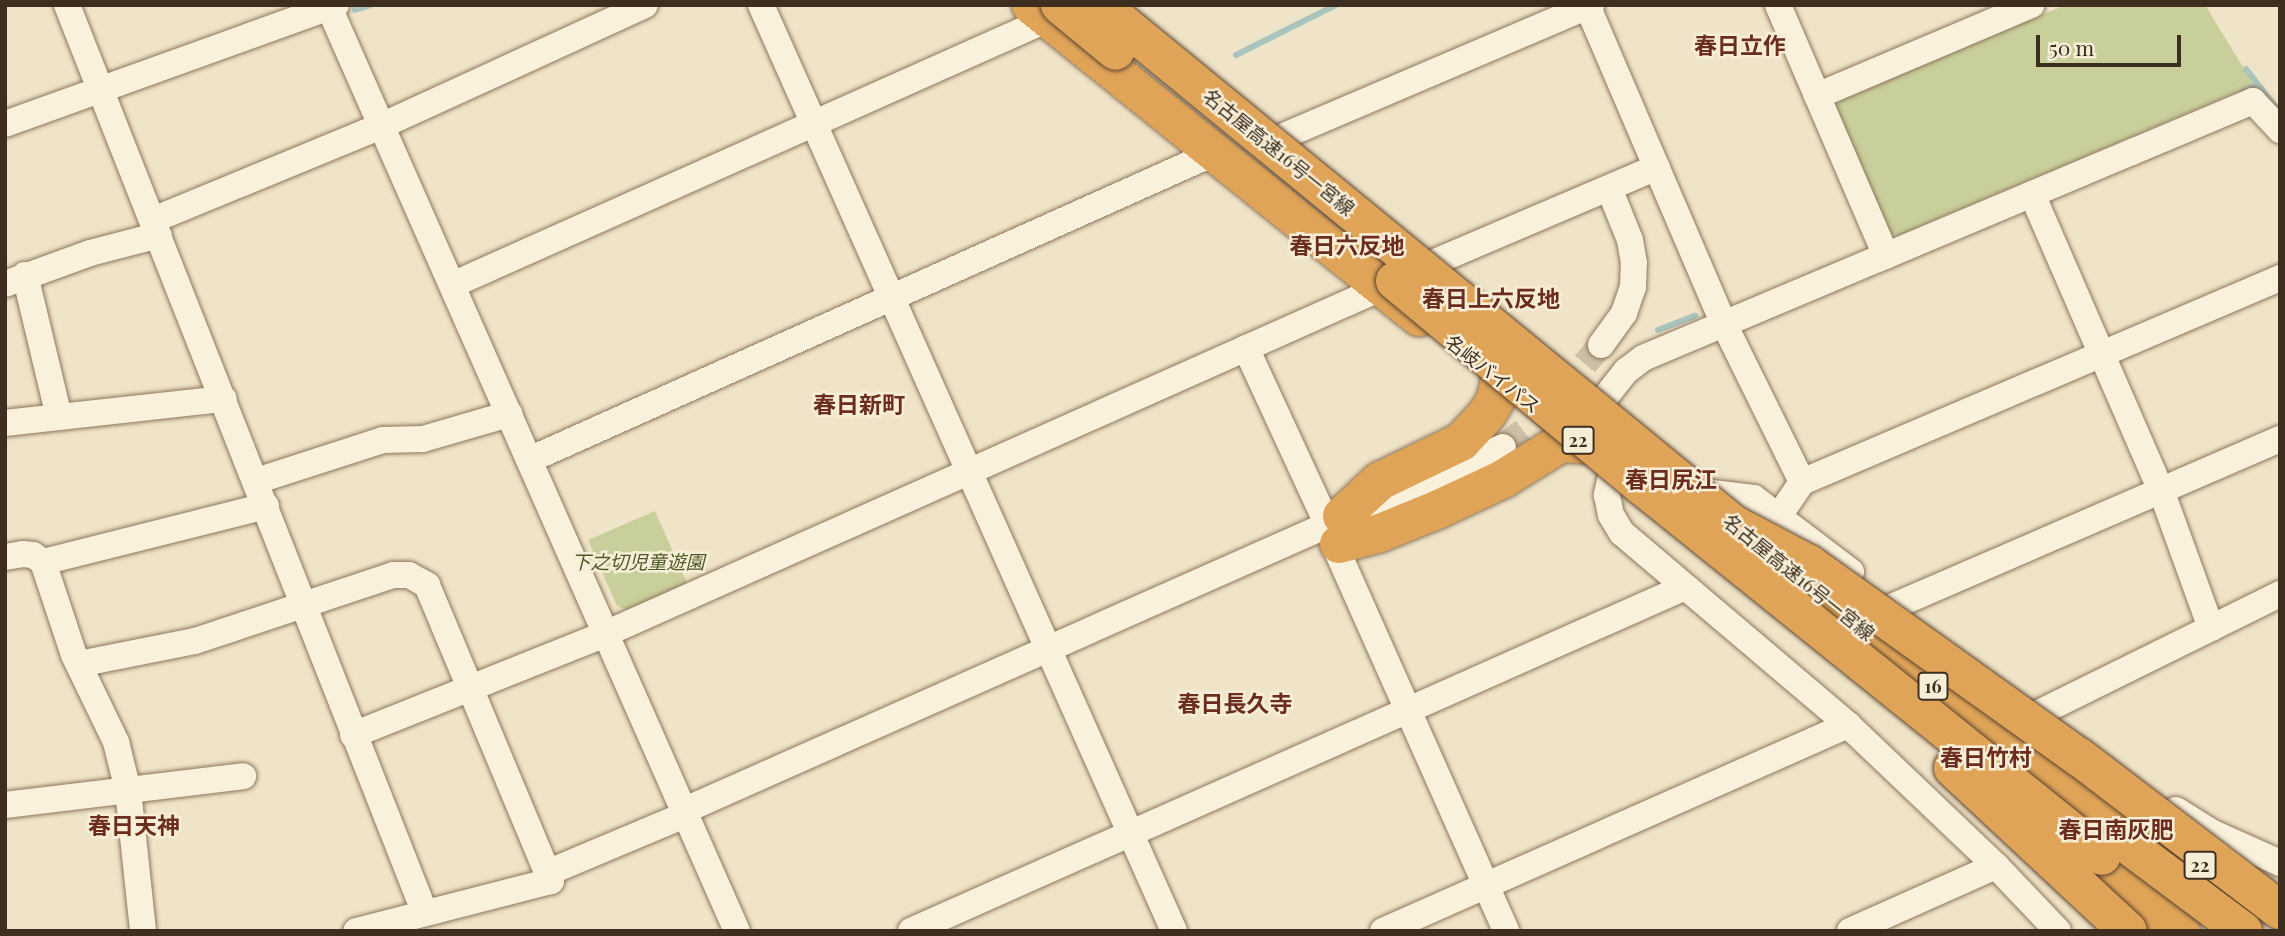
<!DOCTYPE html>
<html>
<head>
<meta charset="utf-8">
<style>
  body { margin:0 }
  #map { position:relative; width:2285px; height:936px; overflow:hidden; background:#f0e4c8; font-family:"Playfair Display","Noto Sans JP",serif }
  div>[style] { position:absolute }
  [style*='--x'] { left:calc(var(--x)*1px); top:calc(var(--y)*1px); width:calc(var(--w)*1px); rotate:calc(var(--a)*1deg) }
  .green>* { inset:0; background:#c9cf9b }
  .stream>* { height:6px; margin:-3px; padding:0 3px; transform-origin:3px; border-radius:3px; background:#a9c4bc }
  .minor-tunnel>* { height:26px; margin-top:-13px; transform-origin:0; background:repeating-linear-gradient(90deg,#ccc0a6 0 26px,transparent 0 39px) }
  .roads { filter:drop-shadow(0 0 2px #8d765c) drop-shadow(0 0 2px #8d765c) }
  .minor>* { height:26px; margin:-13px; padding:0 13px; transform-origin:13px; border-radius:13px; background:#faf1dc }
  .highway>* { height:38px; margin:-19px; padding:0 19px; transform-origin:19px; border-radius:19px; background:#e0a458 }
  .bridges { filter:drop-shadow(0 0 2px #5b4430) drop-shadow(0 0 2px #5b4430) }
  .highway-bridge>* { height:38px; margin:-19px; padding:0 19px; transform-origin:19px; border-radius:19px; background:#e0a458 }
  span { translate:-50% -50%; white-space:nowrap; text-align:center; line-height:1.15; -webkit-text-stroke:5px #f7eed8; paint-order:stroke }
  .shield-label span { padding:2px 5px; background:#f7eed8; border:2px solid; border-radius:5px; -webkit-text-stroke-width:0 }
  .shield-label { font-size:18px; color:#3d2e20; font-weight:700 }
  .street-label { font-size:19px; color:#3d2e20 }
  .park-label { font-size:19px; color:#4d5a26; font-style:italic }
  .quarter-label { font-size:23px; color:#6b2e1e; font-weight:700 }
  .frame { position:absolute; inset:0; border:7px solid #3d2e20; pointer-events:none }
  .scale { position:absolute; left:2036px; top:35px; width:145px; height:32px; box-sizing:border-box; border:4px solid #3d2e20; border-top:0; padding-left:9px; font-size:21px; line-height:24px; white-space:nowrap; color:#3d2e20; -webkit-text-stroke:5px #f7eed8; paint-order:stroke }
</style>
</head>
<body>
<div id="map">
  <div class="green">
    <div style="clip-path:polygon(2065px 5px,2205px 5px,2254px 85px,1897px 236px,1887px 232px,1835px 111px,1840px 100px)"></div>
    <div style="clip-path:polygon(655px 511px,687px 583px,627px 610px,617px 606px,588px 540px)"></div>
  </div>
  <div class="stream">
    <div style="--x:355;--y:10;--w:16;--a:-18"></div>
    <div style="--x:1236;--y:55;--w:112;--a:-26.6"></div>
    <div style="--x:2246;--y:69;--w:47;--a:51.9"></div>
    <div style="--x:2242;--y:92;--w:17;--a:-24"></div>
    <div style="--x:1658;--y:330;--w:40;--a:-21"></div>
  </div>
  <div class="minor-tunnel">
    <div style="--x:1503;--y:447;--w:39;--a:-38"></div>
    <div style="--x:1534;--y:423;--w:103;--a:-49.3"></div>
  </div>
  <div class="roads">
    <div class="minor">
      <div style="--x:67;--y:5;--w:974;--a:68.49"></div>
      <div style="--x:328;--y:5;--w:1012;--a:66.17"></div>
      <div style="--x:761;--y:5;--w:1014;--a:65.96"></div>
      <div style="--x:1587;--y:5;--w:347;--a:66.8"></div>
      <div style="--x:1724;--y:324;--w:176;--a:63.7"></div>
      <div style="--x:1778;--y:5;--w:273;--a:66.7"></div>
      <div style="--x:1817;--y:96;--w:233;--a:-23"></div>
      <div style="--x:5;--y:124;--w:352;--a:-19.8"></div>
      <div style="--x:1286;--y:135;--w:332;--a:-23.1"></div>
      <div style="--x:2032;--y:194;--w:323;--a:66.5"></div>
      <div style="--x:2161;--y:490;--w:147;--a:70.1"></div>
      <div style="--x:153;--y:220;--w:247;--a:-22.4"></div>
      <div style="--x:381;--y:126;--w:290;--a:-24.6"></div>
      <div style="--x:1437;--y:261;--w:239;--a:-23.1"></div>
      <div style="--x:25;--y:275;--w:146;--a:76.5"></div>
      <div style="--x:5;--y:284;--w:90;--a:-20"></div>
      <div style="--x:90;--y:253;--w:71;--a:-14.6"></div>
      <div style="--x:452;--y:285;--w:653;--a:-24.05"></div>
      <div style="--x:1601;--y:345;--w:39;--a:-54"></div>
      <div style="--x:1624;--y:313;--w:28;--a:-71"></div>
      <div style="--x:1633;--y:287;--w:24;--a:-88"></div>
      <div style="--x:1634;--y:263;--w:23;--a:-100"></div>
      <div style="--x:1630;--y:240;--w:56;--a:-112"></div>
      <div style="--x:1246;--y:348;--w:193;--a:65.2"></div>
      <div style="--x:1600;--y:404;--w:42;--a:-51.8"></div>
      <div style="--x:1626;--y:371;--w:21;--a:-37"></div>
      <div style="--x:1643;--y:358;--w:662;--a:-22.85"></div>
      <div style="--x:2253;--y:101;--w:40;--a:47"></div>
      <div style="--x:5;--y:423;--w:220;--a:-6.3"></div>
      <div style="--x:529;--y:460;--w:751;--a:-24.14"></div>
      <div style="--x:1613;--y:468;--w:28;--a:103"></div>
      <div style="--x:1607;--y:495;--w:20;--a:79"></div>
      <div style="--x:1611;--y:515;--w:21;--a:59"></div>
      <div style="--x:1622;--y:533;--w:297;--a:40.3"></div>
      <div style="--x:1848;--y:725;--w:204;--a:43.6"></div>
      <div style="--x:1996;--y:866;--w:90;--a:46.4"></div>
      <div style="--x:256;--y:481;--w:133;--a:-17.9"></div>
      <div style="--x:383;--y:440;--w:40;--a:-1.4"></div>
      <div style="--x:423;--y:439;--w:90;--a:-16.2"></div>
      <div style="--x:1704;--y:492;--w:50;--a:6.8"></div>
      <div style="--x:1754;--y:498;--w:122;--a:37.3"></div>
      <div style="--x:1779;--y:516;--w:41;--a:-55.9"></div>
      <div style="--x:1802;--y:482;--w:520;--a:-23.11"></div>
      <div style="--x:1334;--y:544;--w:424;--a:66"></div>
      <div style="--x:5;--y:557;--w:18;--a:-9"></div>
      <div style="--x:23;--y:554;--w:10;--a:6"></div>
      <div style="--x:33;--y:555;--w:12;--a:35"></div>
      <div style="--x:43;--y:562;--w:98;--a:71.6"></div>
      <div style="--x:74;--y:655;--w:97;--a:64.2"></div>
      <div style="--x:116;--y:742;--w:49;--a:76"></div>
      <div style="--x:128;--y:790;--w:142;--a:83.9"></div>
      <div style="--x:43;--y:562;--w:230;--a:-14.1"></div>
      <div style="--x:1894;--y:606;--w:421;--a:-23.4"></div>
      <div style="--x:79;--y:664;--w:118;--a:-11.2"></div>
      <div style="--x:195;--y:641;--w:209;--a:-18.4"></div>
      <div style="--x:393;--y:575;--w:16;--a:0"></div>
      <div style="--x:409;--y:575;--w:21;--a:29"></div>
      <div style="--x:427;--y:585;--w:321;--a:67.3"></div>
      <div style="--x:551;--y:881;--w:201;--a:165.6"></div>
      <div style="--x:2039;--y:713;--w:269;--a:-26.3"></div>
      <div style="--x:353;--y:735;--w:271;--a:-21.8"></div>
      <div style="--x:605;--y:634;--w:850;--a:-24.03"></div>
      <div style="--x:5;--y:805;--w:240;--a:-6.9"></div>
      <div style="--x:2176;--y:810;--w:41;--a:32.2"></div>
      <div style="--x:2211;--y:832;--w:76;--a:24.2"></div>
      <div style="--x:683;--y:811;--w:897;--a:-23.94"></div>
      <div style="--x:547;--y:873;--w:150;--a:-22.8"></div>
      <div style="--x:911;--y:931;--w:847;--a:-23.96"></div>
      <div style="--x:1383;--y:931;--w:509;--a:-23.89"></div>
      <div style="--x:1850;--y:931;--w:160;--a:-24"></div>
    </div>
    <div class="highway">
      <div style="--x:1031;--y:5;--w:498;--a:38.8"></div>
      <div style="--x:1342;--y:516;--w:52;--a:-42.6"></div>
      <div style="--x:1380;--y:481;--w:90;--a:-25.7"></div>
      <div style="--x:1461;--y:442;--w:38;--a:-47"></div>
      <div style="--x:1487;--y:414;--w:17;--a:-59"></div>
      <div style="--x:1496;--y:399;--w:19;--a:-78"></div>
      <div style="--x:1339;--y:544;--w:42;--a:-15"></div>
      <div style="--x:1380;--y:533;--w:64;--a:-22.1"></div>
      <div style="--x:1439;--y:509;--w:71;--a:-25.1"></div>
      <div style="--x:1503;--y:479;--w:68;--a:-31.8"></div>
      <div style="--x:1561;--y:443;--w:22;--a:3"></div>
      <div style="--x:1824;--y:593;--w:433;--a:39.1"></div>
      <div style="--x:2069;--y:839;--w:145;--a:39.4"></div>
    </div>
  </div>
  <div class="bridges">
    <div class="highway-bridge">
      <div style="--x:1060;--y:5;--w:72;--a:39.4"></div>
      <div style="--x:1100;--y:5;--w:819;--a:39.35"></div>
      <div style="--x:1733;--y:524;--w:86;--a:27.8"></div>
      <div style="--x:1809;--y:564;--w:332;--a:35.6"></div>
      <div style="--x:2079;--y:757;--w:253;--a:37.3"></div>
      <div style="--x:1395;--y:281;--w:321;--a:39.7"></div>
      <div style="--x:1642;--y:486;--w:590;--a:38.81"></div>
      <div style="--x:1953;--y:768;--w:239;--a:43"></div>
      <div style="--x:2132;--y:848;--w:139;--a:36.8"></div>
    </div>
  </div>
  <div class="shield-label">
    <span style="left:1578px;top:440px">22</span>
    <span style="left:1933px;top:686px">16</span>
    <span style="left:2200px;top:865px">22</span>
  </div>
  <div class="street-label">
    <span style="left:1279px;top:152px;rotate:39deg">名古屋高速16号一宮線</span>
    <span style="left:1493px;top:374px;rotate:38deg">名岐バイパス</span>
    <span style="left:1799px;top:577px;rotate:39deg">名古屋高速16号一宮線</span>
  </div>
  <div class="park-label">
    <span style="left:638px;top:562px">下之切児童遊園</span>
  </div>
  <div class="quarter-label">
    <span style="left:1740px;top:45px">春日立作</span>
    <span style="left:1347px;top:245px">春日六反地</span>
    <span style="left:1491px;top:298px">春日上六反地</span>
    <span style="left:859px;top:404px">春日新町</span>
    <span style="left:1671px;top:479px">春日尻江</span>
    <span style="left:1235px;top:703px">春日長久寺</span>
    <span style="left:1986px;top:757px">春日竹村</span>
    <span style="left:134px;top:825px">春日天神</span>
    <span style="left:2116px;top:829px">春日南灰肥</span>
  </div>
  <div class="frame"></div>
  <div class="scale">50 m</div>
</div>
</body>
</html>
